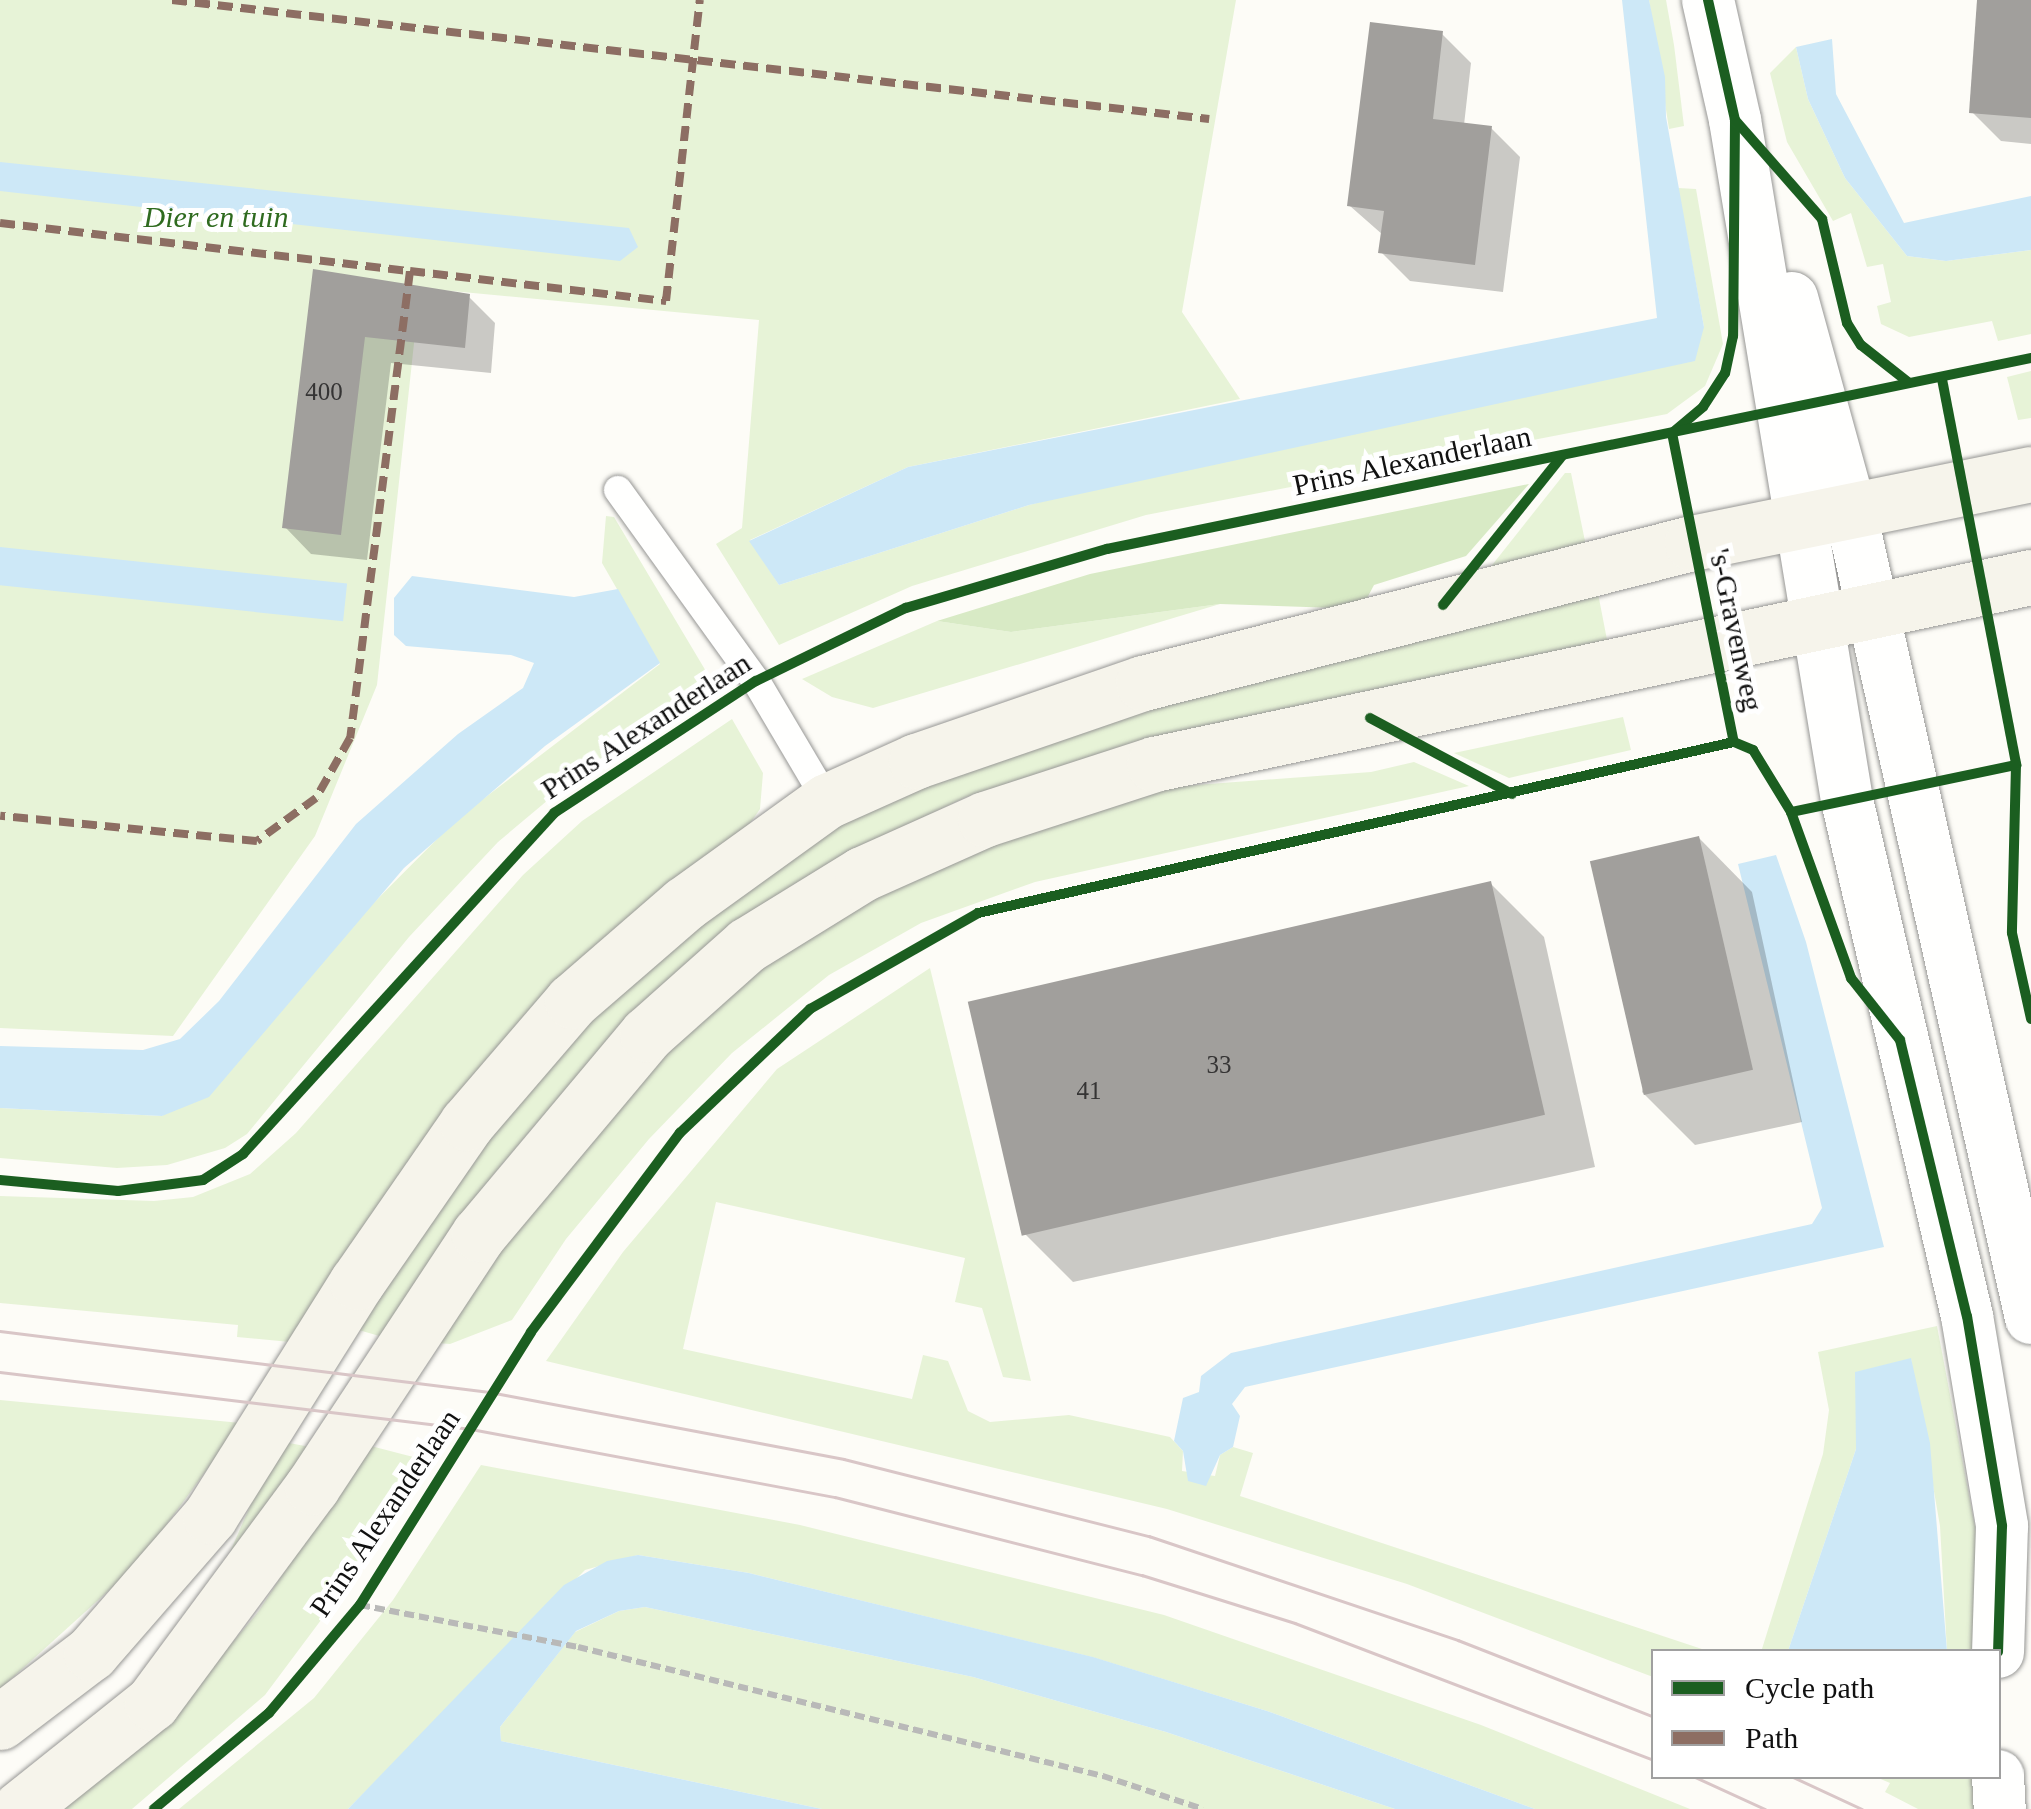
<!DOCTYPE html>
<html>
<head>
<meta charset="utf-8">
<style>
  body { margin:0 }
  #map { position:relative; width:2031px; height:1809px; overflow:hidden; background:#fdfcf7; font-family:"Times New Roman",serif }
  div>[style] { position:absolute }
  [style*='--x'] { left:calc(var(--x)*1px); top:calc(var(--y)*1px); width:calc(var(--w)*1px); rotate:calc(var(--a)*1deg) }
  .green>* { inset:0; background:#e7f3d7 }
  .forest>* { inset:0; background:#d8eac5 }
  .water>* { inset:0; background:#cde8f7; transform-origin:0 0 }
  .shadow>* { inset:0; background:#0003 }
  .building>* { inset:0; background:#a19f9c; transform-origin:0 0 }
  .path>* { height:6px; margin-top:-3px; transform-origin:0; background:repeating-linear-gradient(90deg,#b9b9b8 0 10px,transparent 0 15px) }
  .roads { filter:drop-shadow(0 0 2px #979795) drop-shadow(0 0 2px #979795) }
  .service>* { height:28px; margin:-14px; padding:0 14px; transform-origin:14px; border-radius:14px; background:#fffffe }
  .minor>* { height:52px; margin:-26px; padding:0 26px; transform-origin:26px; border-radius:26px; background:#fffffe }
  .secondary>* { height:55px; margin:-27.5px; padding:0 27.5px; transform-origin:27.5px; border-radius:27.5px; background:#f6f4eb }
  .tram>* { height:2.5px; margin:-1.25px; padding:0 1.25px; transform-origin:1.25px; border-radius:1.25px; background:#d9c6c7 }
  .quiet>* { height:8px; margin-top:-4px; transform-origin:0; background:repeating-linear-gradient(90deg,#8d6e63 0 15px,transparent 0 23px) }
  .cycleway>* { height:10px; margin:-5px; padding:0 5px; transform-origin:5px; border-radius:5px; background:#1b5e20 }
  span { translate:-50% -50%; white-space:nowrap; text-align:center; line-height:1.15; -webkit-text-stroke:10px #fff; paint-order:stroke }
  .number-label { font-size:25px; color:#353434 }
  .number-label span { -webkit-text-stroke-width:0 }
  .park-label { font-size:30px; color:#2f6b1f; font-style:italic }
  .street-label { font-size:30px; color:#111 }
  .legend { position:absolute; left:1651px; top:1649px; width:350px; height:130px; box-sizing:border-box; background:#fff; border:2px solid #a0a0a0; margin:0; padding:12px 18px; list-style:none; font-size:30px; color:#111 }
  .legend li { display:flex; align-items:center; gap:20px; height:50px }
  .legend b { width:50px; border:2px solid #a0a0a0 }
</style>
</head>
<body>
<div id="map">
  <div class="green">
    <div style="clip-path:polygon(0 0,1236px 0,1182px 312px,1240px 399px,908px 467px,750px 540px,779px 585px,1029px 505px,1704px 327px,1678px 188px,1696px 189px,1723px 344px,1705px 386px,1667px 414px,1146px 515px,912px 586px,779px 645px,716px 544px,742px 528px,759px 320px,420px 288px,377px 685px,315px 836px,173px 1036px,0 1028px)"></div>
    <div style="clip-path:polygon(1649px 0,1666px 0,1674px 45px,1684px 126px,1669px 129px)"></div>
    <div style="clip-path:polygon(1796px 47px,1808px 99px,1845px 178px,1907px 256px,1946px 261px,2031px 250px,2031px 334px,1998px 341px,1992px 321px,1909px 337px,1881px 324px,1877px 306px,1891px 302px,1883px 264px,1867px 267px,1851px 213px,1833px 221px,1787px 142px,1770px 73px)"></div>
    <div style="clip-path:polygon(2031px 371px,2031px 418px,2018px 420px,2007px 377px)"></div>
    <div style="clip-path:polygon(1565px 473px,1571px 473px,1586px 546px,1489px 569px)"></div>
    <div style="clip-path:polygon(606px 516px,614px 517px,713px 683px,585px 769px,498px 842px,409px 937px,247px 1134px,225px 1148px,167px 1165px,117px 1168px,0 1158px,0 1108px,162px 1116px,457px 819px,660px 664px,602px 563px)"></div>
    <div style="clip-path:polygon(1597px 588px,1608px 645px,1113px 752px,966px 797px,848px 853px,623px 1022px,493px 1175px,383px 1337px,355px 1329px,422px 1224px,558px 1046px,766px 867px,895px 793px,1232px 680px)"></div>
    <div style="clip-path:polygon(1220px 604px,873px 708px,832px 697px,802px 679px,937px 621px,1011px 632px)"></div>
    <div style="clip-path:polygon(1623px 717px,1631px 750px,1509px 778px,1454px 753px)"></div>
    <div style="clip-path:polygon(732px 719px,763px 773px,760px 809px,751px 822px,290px 1342px,237px 1337px,238px 1325px,0 1303px,0 1196px,154px 1201px,193px 1197px,250px 1174px,296px 1133px,523px 875px,582px 821px)"></div>
    <div style="clip-path:polygon(1414px 762px,1469px 786px,1035px 882px,921px 923px,829px 975px,732px 1053px,649px 1139px,566px 1239px,512px 1320px,450px 1344px,436px 1343px,575px 1143px,717px 998px,877px 886px,1156px 788px,1371px 772px)"></div>
    <div style="clip-path:polygon(930px 968px,1031px 1381px,1003px 1377px,982px 1308px,955px 1302px,965px 1258px,716px 1202px,683px 1349px,912px 1399px,923px 1355px,948px 1361px,968px 1411px,990px 1422px,1069px 1415px,1170px 1437px,1183px 1451px,1182px 1471px,1215px 1476px,1220px 1455px,1233px 1447px,1253px 1453px,1240px 1496px,1708px 1651px,1654px 1652px,1653px 1677px,1407px 1584px,1167px 1509px,546px 1361px,623px 1252px,777px 1069px)"></div>
    <div style="clip-path:polygon(1937px 1326px,1976px 1532px,1980px 1651px,1947px 1651px,1940px 1526px,1911px 1359px,1860px 1408px,1856px 1449px,1788px 1651px,1761px 1652px,1823px 1454px,1829px 1410px,1818px 1352px)"></div>
    <div style="clip-path:polygon(0 1400px,241px 1423px,137px 1565px,0 1689px)"></div>
    <div style="clip-path:polygon(284px 1442px,310px 1447px,230px 1552px,255px 1495px)"></div>
    <div style="clip-path:polygon(367px 1445px,421px 1459px,324px 1616px,265px 1695px,132px 1809px,38px 1809px,221px 1656px,258px 1612px)"></div>
    <div style="clip-path:polygon(481px 1465px,800px 1525px,1164px 1615px,1481px 1725px,1690px 1809px,1535px 1809px,1267px 1711px,1092px 1657px,749px 1573px,638px 1555px,585px 1570px,348px 1809px,179px 1809px,314px 1698px,393px 1600px)"></div>
    <div style="clip-path:polygon(645px 1607px,973px 1677px,1166px 1732px,1395px 1809px,822px 1809px,501px 1741px,500px 1727px,575px 1632px,619px 1611px)"></div>
    <div style="clip-path:polygon(1876px 1777px,1975px 1777px,1974px 1809px,1918px 1809px,1885px 1792px,1890px 1783px)"></div>
  </div>
  <div class="forest">
    <div style="clip-path:polygon(1529px 484px,1466px 556px,1374px 585px,1365px 602px,1335px 608px,1220px 604px,1011px 632px,937px 621px,1090px 574px)"></div>
  </div>
  <div class="water">
    <div style="clip-path:polygon(1622px 0,1649px 0,1665px 77px,1666px 117px,1704px 327px,1695px 361px,1029px 505px,779px 585px,749px 541px,908px 467px,1657px 318px)"></div>
    <div style="clip-path:polygon(1832px 39px,1836px 94px,1904px 223px,2031px 196px,2031px 250px,1946px 261px,1907px 256px,1845px 178px,1808px 99px,1796px 47px)"></div>
    <div style="clip-path:polygon(0 162px,629px 228px,638px 247px,620px 261px,0 191px)"></div>
    <div style="left:0;top:547px;width:349px;height:38px;rotate:6deg"></div>
    <div style="clip-path:polygon(412px 576px,574px 597px,618px 589px,660px 663px,545px 746px,404px 868px,209px 1097px,162px 1116px,0 1108px,0 1046px,143px 1050px,180px 1039px,219px 1001px,356px 824px,458px 734px,523px 688px,534px 663px,511px 655px,406px 646px,394px 635px,394px 598px)"></div>
    <div style="clip-path:polygon(1776px 855px,1806px 942px,1884px 1247px,1245px 1387px,1232px 1404px,1240px 1416px,1233px 1447px,1220px 1455px,1206px 1486px,1188px 1481px,1183px 1451px,1174px 1441px,1183px 1398px,1199px 1392px,1201px 1376px,1231px 1353px,1812px 1224px,1822px 1208px,1738px 864px)"></div>
    <div style="clip-path:polygon(1911px 1358px,1930px 1443px,1947px 1651px,1788px 1651px,1856px 1449px,1855px 1372px)"></div>
    <div style="clip-path:polygon(638px 1555px,749px 1573px,1093px 1657px,1267px 1711px,1535px 1809px,1395px 1809px,1166px 1732px,973px 1677px,645px 1607px,619px 1611px,576px 1631px,500px 1727px,501px 1741px,822px 1809px,348px 1809px,564px 1585px,607px 1561px)"></div>
  </div>
  <div class="shadow">
    <div style="clip-path:polygon(1980px 0,2031px 0,2031px 144px,2001px 141px,1972px 112px)"></div>
    <div style="clip-path:polygon(1442px 34px,1471px 63px,1464px 125px,1491px 128px,1520px 157px,1503px 292px,1410px 281px,1381px 252px,1383px 235px,1350px 206px)"></div>
    <div style="clip-path:polygon(315px 272px,468px 296px,495px 323px,491px 373px,391px 363px,367px 560px,311px 554px,285px 527px)"></div>
    <div style="clip-path:polygon(1699px 838px,1752px 892px,1802px 1122px,1695px 1145px,1642px 1092px)"></div>
    <div style="clip-path:polygon(1491px 884px,1544px 937px,1595px 1167px,1073px 1282px,1020px 1229px)"></div>
  </div>
  <div class="building">
    <div style="clip-path:polygon(1977px 0,2031px 0,2031px 118px,1969px 113px)"></div>
    <div style="clip-path:polygon(1370px 22px,1443px 31px,1433px 119px,1492px 126px,1475px 265px,1378px 253px,1384px 211px,1347px 206px)"></div>
    <div style="clip-path:polygon(313px 269px,470px 294px,465px 348px,365px 337px,341px 535px,282px 528px)"></div>
    <div style="left:1699px;top:836px;width:240px;height:112px;rotate:77deg"></div>
    <div style="left:1491px;top:881px;width:240px;height:537px;rotate:77deg"></div>
  </div>
  <div class="path">
    <div style="--x:360;--y:1605;--w:222;--a:10.9"></div>
    <div style="--x:578;--y:1647;--w:541;--a:13.8"></div>
    <div style="--x:1103;--y:1776;--w:105;--a:18.3"></div>
  </div>
  <div class="roads">
    <div class="service">
      <div style="--x:618;--y:490;--w:236;--a:54.2"></div>
      <div style="--x:756;--y:681;--w:139;--a:59.4"></div>
    </div>
    <div class="minor">
      <div style="--x:1708;--y:0;--w:123;--a:77.3"></div>
      <div style="--x:1735;--y:120;--w:689;--a:80.65"></div>
      <div style="--x:1847;--y:800;--w:530;--a:76.91"></div>
      <div style="--x:1967;--y:1316;--w:213;--a:80.5"></div>
      <div style="--x:2002;--y:1526;--w:126;--a:91.8"></div>
      <div style="--x:1792;--y:298;--w:219;--a:74.6"></div>
      <div style="--x:1850;--y:509;--w:829;--a:77.39"></div>
      <div style="--x:1998;--y:1776;--w:33;--a:87"></div>
    </div>
    <div class="secondary">
      <div style="--x:0;--y:1722;--w:114;--a:-37.2"></div>
      <div style="--x:91;--y:1653;--w:181;--a:-49"></div>
      <div style="--x:210;--y:1516;--w:276;--a:-57.9"></div>
      <div style="--x:357;--y:1282;--w:193;--a:-55.3"></div>
      <div style="--x:467;--y:1123;--w:161;--a:-49.3"></div>
      <div style="--x:572;--y:1001;--w:148;--a:-40.9"></div>
      <div style="--x:684;--y:904;--w:176;--a:-35.8"></div>
      <div style="--x:827;--y:801;--w:98;--a:-24.2"></div>
      <div style="--x:916;--y:761;--w:240;--a:-19"></div>
      <div style="--x:1143;--y:683;--w:567;--a:-14.31"></div>
      <div style="--x:1692;--y:543;--w:346;--a:-11.5"></div>
      <div style="--x:19;--y:1809;--w:170;--a:-38.6"></div>
      <div style="--x:152;--y:1703;--w:269;--a:-53.5"></div>
      <div style="--x:312;--y:1487;--w:303;--a:-56.6"></div>
      <div style="--x:479;--y:1234;--w:261;--a:-50"></div>
      <div style="--x:647;--y:1034;--w:134;--a:-41.7"></div>
      <div style="--x:747;--y:945;--w:135;--a:-31.7"></div>
      <div style="--x:862;--y:874;--w:135;--a:-24.1"></div>
      <div style="--x:985;--y:819;--w:178;--a:-18"></div>
      <div style="--x:1154;--y:764;--w:897;--a:-12.04"></div>
    </div>
  </div>
  <div class="tram">
    <div style="--x:0;--y:1331;--w:499;--a:7.1"></div>
    <div style="--x:495;--y:1393;--w:355;--a:10.7"></div>
    <div style="--x:844;--y:1459;--w:315;--a:14.2"></div>
    <div style="--x:1149;--y:1536;--w:326;--a:18.6"></div>
    <div style="--x:1458;--y:1640;--w:211;--a:21.4"></div>
    <div style="--x:0;--y:1372;--w:474;--a:6.9"></div>
    <div style="--x:471;--y:1429;--w:370;--a:10.6"></div>
    <div style="--x:835;--y:1497;--w:317;--a:14.3"></div>
    <div style="--x:1142;--y:1575;--w:160;--a:17.4"></div>
    <div style="--x:1295;--y:1623;--w:384;--a:20.9"></div>
    <div style="--x:1693;--y:1776;--w:79;--a:24.6"></div>
    <div style="--x:1791;--y:1776;--w:78;--a:24.9"></div>
  </div>
  <div class="quiet">
    <div style="--x:172;--y:0;--w:1044;--a:6.55"></div>
    <div style="--x:0;--y:223;--w:413;--a:6.7"></div>
    <div style="--x:410;--y:271;--w:471;--a:97.3"></div>
    <div style="--x:350;--y:738;--w:69;--a:119.5"></div>
    <div style="--x:316;--y:798;--w:73;--a:143.9"></div>
    <div style="--x:257;--y:841;--w:258;--a:-174.4"></div>
    <div style="--x:410;--y:271;--w:258;--a:6.7"></div>
    <div style="--x:666;--y:301;--w:303;--a:-83.6"></div>
  </div>
  <div class="cycleway">
    <div style="--x:1708;--y:0;--w:123;--a:77.3"></div>
    <div style="--x:1735;--y:120;--w:216;--a:90.5"></div>
    <div style="--x:1733;--y:336;--w:38;--a:102"></div>
    <div style="--x:1725;--y:373;--w:40;--a:122.9"></div>
    <div style="--x:1703;--y:407;--w:40;--a:140"></div>
    <div style="--x:1672;--y:433;--w:315;--a:78.7"></div>
    <div style="--x:1735;--y:120;--w:132;--a:48.7"></div>
    <div style="--x:1822;--y:219;--w:107;--a:76.5"></div>
    <div style="--x:1847;--y:323;--w:26;--a:58"></div>
    <div style="--x:1861;--y:345;--w:60;--a:38.2"></div>
    <div style="--x:1942;--y:379;--w:393;--a:79.1"></div>
    <div style="--x:2016;--y:765;--w:168;--a:91.4"></div>
    <div style="--x:2012;--y:933;--w:88;--a:77.5"></div>
    <div style="--x:1443;--y:605;--w:191;--a:-51.4"></div>
    <div style="--x:1370;--y:718;--w:161;--a:28.2"></div>
    <div style="--x:1734;--y:742;--w:21;--a:23"></div>
    <div style="--x:1753;--y:750;--w:73;--a:58.5"></div>
    <div style="--x:1791;--y:812;--w:177;--a:70.1"></div>
    <div style="--x:1851;--y:978;--w:79;--a:51.7"></div>
    <div style="--x:1900;--y:1040;--w:284;--a:76.4"></div>
    <div style="--x:1967;--y:1316;--w:213;--a:80.5"></div>
    <div style="--x:2002;--y:1526;--w:126;--a:91.8"></div>
    <div style="--x:1791;--y:812;--w:230;--a:-11.8"></div>
    <div style="--x:0;--y:1180;--w:119;--a:5.3"></div>
    <div style="--x:118;--y:1191;--w:86;--a:-7.4"></div>
    <div style="--x:203;--y:1180;--w:48;--a:-33"></div>
    <div style="--x:243;--y:1154;--w:462;--a:-47.6"></div>
    <div style="--x:554;--y:813;--w:241;--a:-33.2"></div>
    <div style="--x:756;--y:681;--w:167;--a:-26"></div>
    <div style="--x:906;--y:608;--w:209;--a:-16.4"></div>
    <div style="--x:1107;--y:549;--w:944;--a:-11.68"></div>
    <div style="--x:154;--y:1809;--w:150;--a:-39.9"></div>
    <div style="--x:269;--y:1713;--w:141;--a:-49.9"></div>
    <div style="--x:360;--y:1605;--w:322;--a:-57.9"></div>
    <div style="--x:531;--y:1332;--w:249;--a:-53.2"></div>
    <div style="--x:680;--y:1133;--w:180;--a:-43.6"></div>
    <div style="--x:810;--y:1009;--w:193;--a:-29.7"></div>
    <div style="--x:978;--y:913;--w:775;--a:-12.75"></div>
  </div>
  <div class="number-label">
    <span style="left:324px;top:392px">400</span>
    <span style="left:1219px;top:1065px">33</span>
    <span style="left:1089px;top:1091px">41</span>
  </div>
  <div class="park-label">
    <span style="left:216px;top:217px">Dier en tuin</span>
  </div>
  <div class="street-label">
    <span style="left:1412px;top:461px;rotate:-12deg">Prins Alexanderlaan</span>
    <span style="left:1736px;top:630px;rotate:78deg">'s-Gravenweg</span>
    <span style="left:646px;top:726px;rotate:-33deg">Prins Alexanderlaan</span>
    <span style="left:385px;top:1513px;rotate:-56deg">Prins Alexanderlaan</span>
  </div>
  <ul class="legend">
  <li><b style="height:12px;background:#1b5e20"></b>Cycle path</li>
  <li><b style="height:12px;background:#8d6e63"></b>Path</li>
  </ul>
</div>
</body>
</html>
